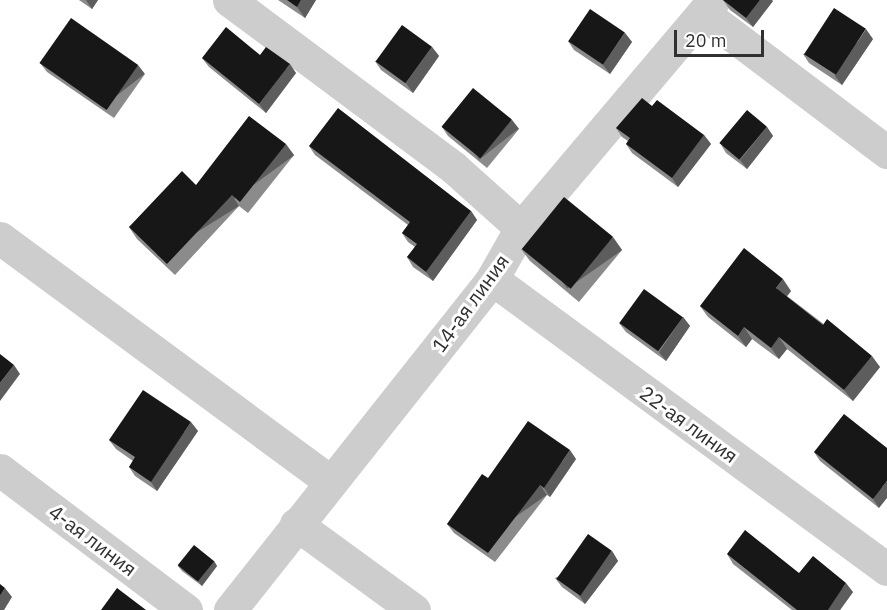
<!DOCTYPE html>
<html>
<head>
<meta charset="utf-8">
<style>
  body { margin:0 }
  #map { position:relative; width:887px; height:610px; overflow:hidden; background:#fff; font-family:"IBM Plex Sans",sans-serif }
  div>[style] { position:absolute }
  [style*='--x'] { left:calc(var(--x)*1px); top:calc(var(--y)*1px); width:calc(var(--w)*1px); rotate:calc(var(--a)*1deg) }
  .minor>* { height:33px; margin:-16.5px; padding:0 16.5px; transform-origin:16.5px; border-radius:16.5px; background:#cdcdcd }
  .wall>* { inset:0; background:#8b8b8b }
  .shaded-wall>* { inset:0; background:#5d5d5d; transform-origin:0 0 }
  .building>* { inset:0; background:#171717; transform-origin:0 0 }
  span { translate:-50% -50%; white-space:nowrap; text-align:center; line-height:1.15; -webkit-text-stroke:6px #fff; paint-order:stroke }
  .street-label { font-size:20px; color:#303030 }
  .scale { position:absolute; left:674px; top:30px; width:90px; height:27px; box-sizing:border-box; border:3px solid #303030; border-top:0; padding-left:8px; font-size:18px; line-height:21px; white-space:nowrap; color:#303030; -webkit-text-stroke:4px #fff; paint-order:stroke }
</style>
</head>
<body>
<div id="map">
  <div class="minor">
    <div style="--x:229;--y:0;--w:281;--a:36.7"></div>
    <div style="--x:454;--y:168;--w:90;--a:41.8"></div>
    <div style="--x:703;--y:13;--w:231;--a:37.1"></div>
    <div style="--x:0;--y:238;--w:410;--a:36.4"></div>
    <div style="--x:492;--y:279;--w:490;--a:36.3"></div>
    <div style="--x:0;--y:470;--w:233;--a:37"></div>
    <div style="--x:296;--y:524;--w:146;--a:36.1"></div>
    <div style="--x:230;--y:610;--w:422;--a:-51.6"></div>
    <div style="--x:492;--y:279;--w:59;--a:-60.4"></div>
    <div style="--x:521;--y:228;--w:299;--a:-49.8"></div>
  </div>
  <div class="wall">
    <div style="clip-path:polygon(79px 0,98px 0,92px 9px)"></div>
    <div style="clip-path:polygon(278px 0,316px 0,305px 18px)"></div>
    <div style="clip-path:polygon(723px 0,773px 1px,753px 27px,730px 10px)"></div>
    <div style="clip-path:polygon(625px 33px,632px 42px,610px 74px,574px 50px,568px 41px)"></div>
    <div style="clip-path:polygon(873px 39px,842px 85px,809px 63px,803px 54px)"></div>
    <div style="clip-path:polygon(432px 47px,439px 56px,413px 93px,381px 70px,375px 61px)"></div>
    <div style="clip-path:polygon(260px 55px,296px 73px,266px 113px,209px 67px,202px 58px)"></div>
    <div style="clip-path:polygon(40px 63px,145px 74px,114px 118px,47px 72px)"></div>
    <div style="clip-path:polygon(652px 106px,704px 135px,711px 144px,678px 187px,632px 153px,626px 144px,628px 141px,622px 137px,616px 128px)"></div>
    <div style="clip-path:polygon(512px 120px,519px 129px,487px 168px,448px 136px,442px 127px)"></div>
    <div style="clip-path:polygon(767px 127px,773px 136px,747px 169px,726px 153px,720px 143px)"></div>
    <div style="clip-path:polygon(309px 146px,471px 211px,477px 220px,433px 281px,413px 267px,407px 257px,415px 247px,408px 242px,402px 233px,408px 225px,315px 155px)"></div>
    <div style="clip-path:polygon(294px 155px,248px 213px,239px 206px,175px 275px,137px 239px,129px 227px,196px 185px)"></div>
    <div style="clip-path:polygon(521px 249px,622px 250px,579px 302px,530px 261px)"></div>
    <div style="clip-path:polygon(791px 291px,787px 296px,880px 367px,853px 401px,787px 349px,779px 359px,752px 339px,746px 347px,708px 317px,700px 306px)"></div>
    <div style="clip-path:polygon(683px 317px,690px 326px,666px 361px,626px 332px,619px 323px)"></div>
    <div style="clip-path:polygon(198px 431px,157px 491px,135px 476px,129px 467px,133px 461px,116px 449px,109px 440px)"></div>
    <div style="clip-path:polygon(887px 448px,879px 508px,820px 461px,814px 452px)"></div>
    <div style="clip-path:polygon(576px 459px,550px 497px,547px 495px,495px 562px,454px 533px,447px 524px,488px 478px)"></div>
    <div style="clip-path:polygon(612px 551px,618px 561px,585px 604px,562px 587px,555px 578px)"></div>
    <div style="clip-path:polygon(727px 554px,799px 573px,853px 592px,840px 610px,792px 610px,733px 564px)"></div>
    <div style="clip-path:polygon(214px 561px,217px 566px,202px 586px,182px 571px,178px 566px)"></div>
  </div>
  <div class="shaded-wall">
    <div style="clip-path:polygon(86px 0,98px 0,92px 9px)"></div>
    <div style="clip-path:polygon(301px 0,316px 0,305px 18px,297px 7px)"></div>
    <div style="clip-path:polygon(760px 0,772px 0,773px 1px,753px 27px,746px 18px)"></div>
    <div style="clip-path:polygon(866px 29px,873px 39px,842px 85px,835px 76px)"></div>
    <div style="clip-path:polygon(625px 33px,632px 42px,610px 74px,603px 65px)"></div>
    <div style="clip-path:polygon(432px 47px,439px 56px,413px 93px,406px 83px)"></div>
    <div style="clip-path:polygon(290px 64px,296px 73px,266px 113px,259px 104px)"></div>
    <div style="left:138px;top:65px;width:11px;height:54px;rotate:52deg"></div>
    <div style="left:512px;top:120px;width:11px;height:50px;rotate:52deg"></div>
    <div style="clip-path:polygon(767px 127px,773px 136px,747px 169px,740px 160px)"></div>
    <div style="clip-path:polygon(704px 135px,711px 144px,678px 187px,672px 178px)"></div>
    <div style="left:286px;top:144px;width:14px;height:74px;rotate:54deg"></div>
    <div style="left:232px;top:195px;width:13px;height:95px;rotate:58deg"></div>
    <div style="clip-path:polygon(471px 211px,477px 220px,433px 281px,426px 272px)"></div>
    <div style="left:613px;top:237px;width:16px;height:67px;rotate:55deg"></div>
    <div style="clip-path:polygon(783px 279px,791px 291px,784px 300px,776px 288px)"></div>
    <div style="clip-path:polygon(683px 317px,690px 326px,666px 361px,659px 352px)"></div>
    <div style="clip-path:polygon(744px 327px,752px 339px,746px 347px,738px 336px)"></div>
    <div style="clip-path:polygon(779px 337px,787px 349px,779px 359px,771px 348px)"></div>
    <div style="clip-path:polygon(872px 356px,880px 367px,853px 401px,844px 390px)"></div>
    <div style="clip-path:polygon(14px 365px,20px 374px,0 401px,0 383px)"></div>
    <div style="clip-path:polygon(191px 422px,198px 431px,157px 491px,151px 482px)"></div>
    <div style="clip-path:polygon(570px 450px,576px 459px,550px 497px,544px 488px)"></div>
    <div style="clip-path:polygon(887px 481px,887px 498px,879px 508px,873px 499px)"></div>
    <div style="left:540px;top:485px;width:12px;height:86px;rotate:55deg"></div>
    <div style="clip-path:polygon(612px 551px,618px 561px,585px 604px,579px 595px)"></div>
    <div style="clip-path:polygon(214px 561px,217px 566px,202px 586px,198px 581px)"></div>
    <div style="clip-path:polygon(846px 583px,853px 592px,840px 610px,828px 610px)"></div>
    <div style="clip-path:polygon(5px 588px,12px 597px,4px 610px,0 610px,0 596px)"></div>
  </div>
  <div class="building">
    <div style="clip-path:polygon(287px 0,301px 0,297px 7px)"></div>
    <div style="clip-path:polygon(723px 0,760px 0,746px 18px)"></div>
    <div style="left:834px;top:8px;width:38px;height:55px;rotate:33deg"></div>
    <div style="left:590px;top:9px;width:42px;height:39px;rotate:34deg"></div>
    <div style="left:71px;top:18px;width:82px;height:55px;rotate:35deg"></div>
    <div style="left:402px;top:25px;width:37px;height:45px;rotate:36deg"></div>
    <div style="clip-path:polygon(226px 27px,260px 55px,266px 47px,290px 64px,259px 104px,202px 58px)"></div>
    <div style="left:473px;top:88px;width:50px;height:50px;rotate:39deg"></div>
    <div style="clip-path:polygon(642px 98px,652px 106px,657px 100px,704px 135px,672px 178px,626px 144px,630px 138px,616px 128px)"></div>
    <div style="clip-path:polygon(338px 108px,471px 211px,426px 272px,407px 257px,417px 244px,402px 233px,410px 222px,309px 146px)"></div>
    <div style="left:747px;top:110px;width:26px;height:43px;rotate:40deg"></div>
    <div style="clip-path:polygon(249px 116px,286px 144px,240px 202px,232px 195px,167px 264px,129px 227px,182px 171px,196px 185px)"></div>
    <div style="left:564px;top:197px;width:63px;height:67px;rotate:39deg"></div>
    <div style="clip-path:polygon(744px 248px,783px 279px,776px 288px,823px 325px,827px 319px,872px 356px,844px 390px,779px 337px,771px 348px,744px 327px,738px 336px,700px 306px)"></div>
    <div style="left:644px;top:289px;width:48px;height:42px;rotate:36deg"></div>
    <div style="clip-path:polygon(0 354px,14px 365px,0 383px)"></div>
    <div style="clip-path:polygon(143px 390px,191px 422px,151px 482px,129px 467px,135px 457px,109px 440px)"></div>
    <div style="clip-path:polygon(844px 414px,887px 448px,887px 481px,873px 499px,814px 452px)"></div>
    <div style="clip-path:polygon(528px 421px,570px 450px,544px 488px,540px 485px,488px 553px,447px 524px,482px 474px,488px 478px)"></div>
    <div style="clip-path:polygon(745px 530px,799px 573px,813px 556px,846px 583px,828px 610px,797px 610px,727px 554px)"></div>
    <div style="left:588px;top:534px;width:29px;height:55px;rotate:35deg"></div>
    <div style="left:194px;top:545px;width:26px;height:26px;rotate:39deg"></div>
    <div style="clip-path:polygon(0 584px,5px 588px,0 596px)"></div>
    <div style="clip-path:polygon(117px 588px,146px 610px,101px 610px)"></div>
  </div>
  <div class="street-label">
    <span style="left:470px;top:303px;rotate:-54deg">14-ая линия</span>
    <span style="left:689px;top:424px;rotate:36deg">22-ая линия</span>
    <span style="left:93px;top:540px;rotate:37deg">4-ая линия</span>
  </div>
  <div class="scale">20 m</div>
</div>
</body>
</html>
